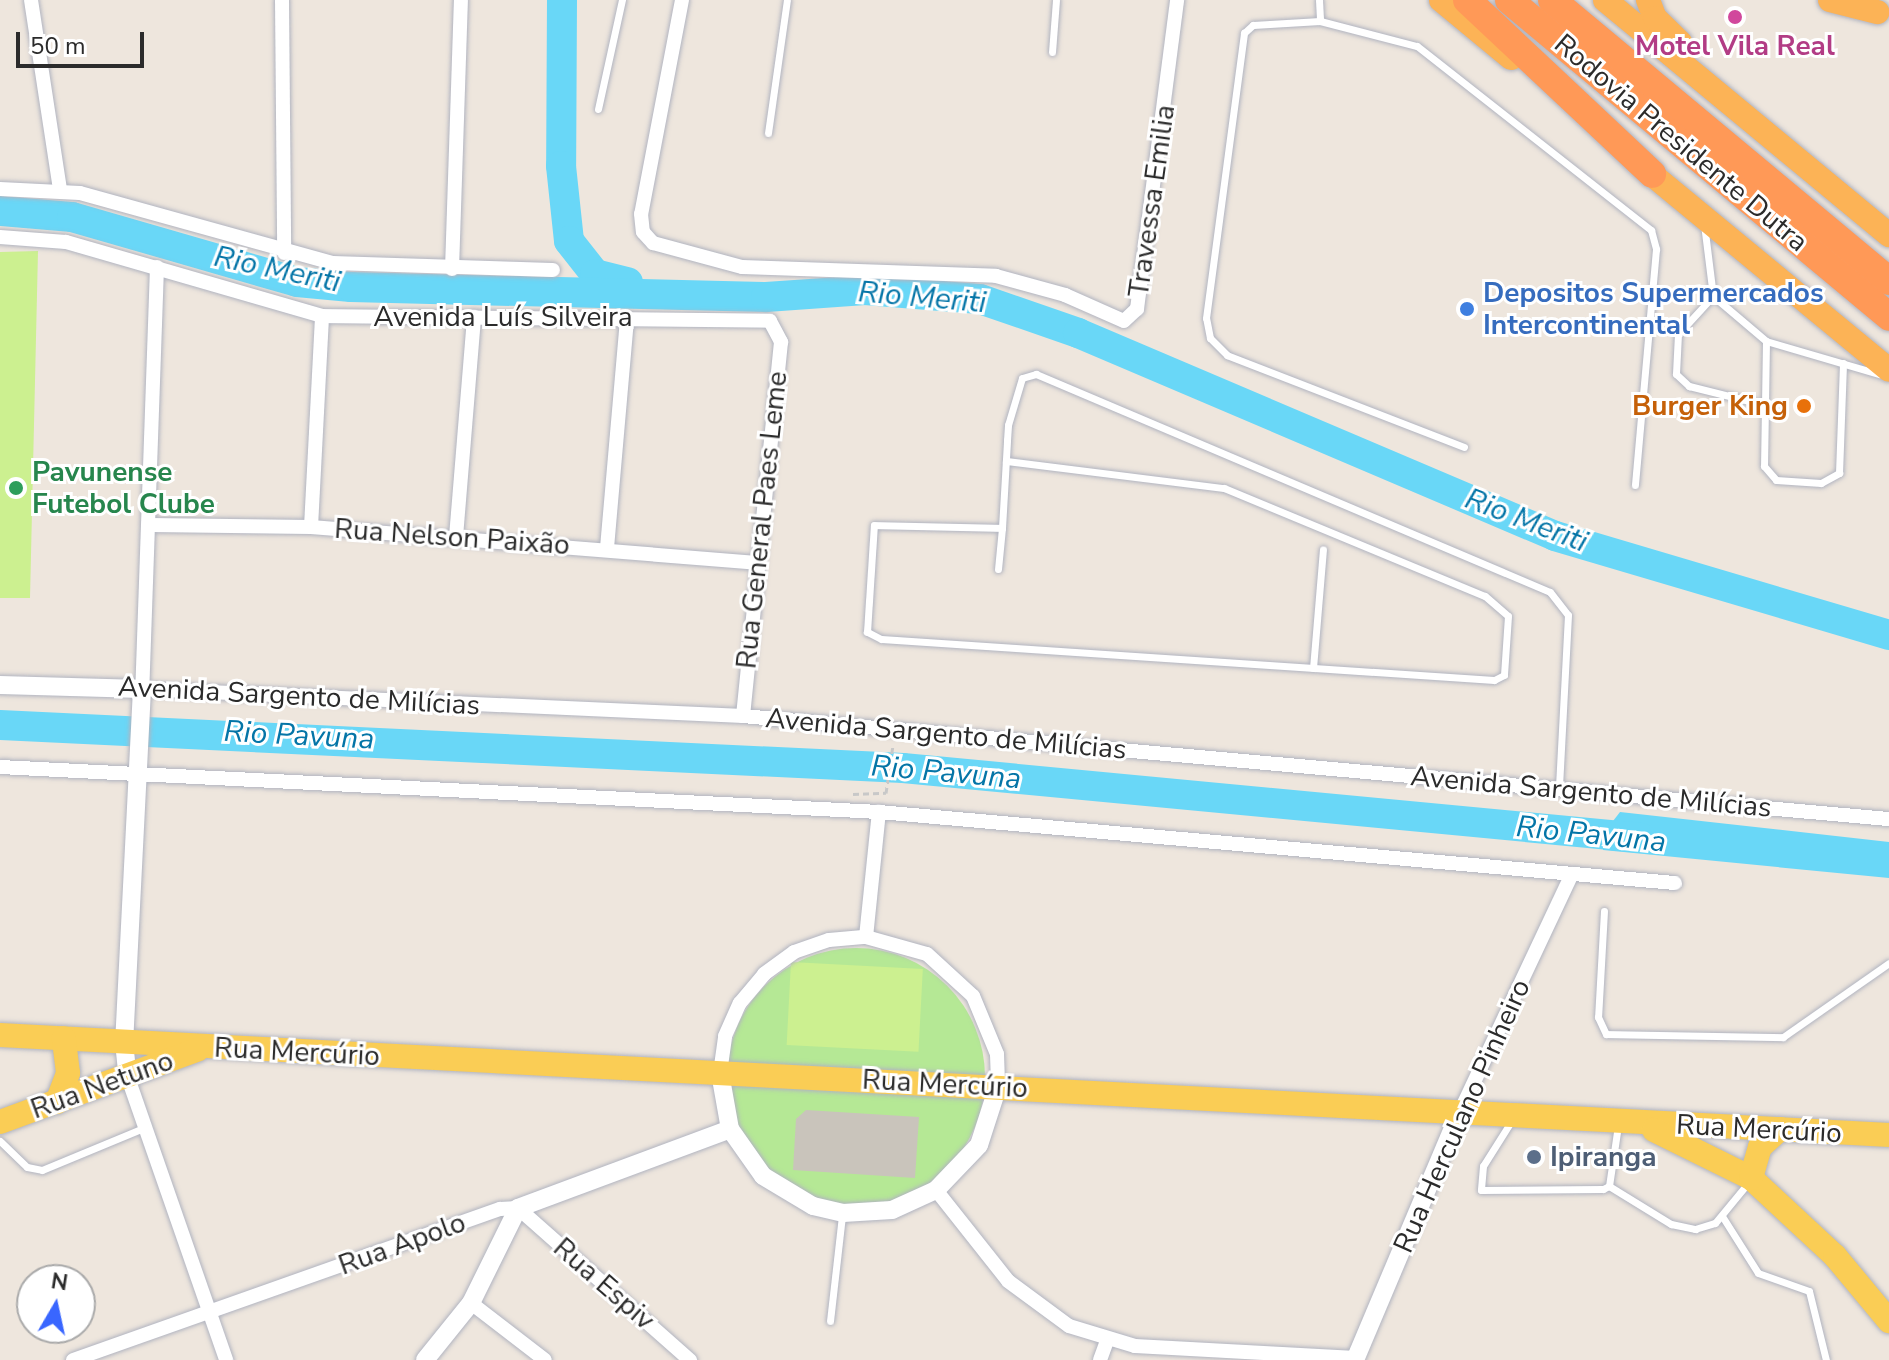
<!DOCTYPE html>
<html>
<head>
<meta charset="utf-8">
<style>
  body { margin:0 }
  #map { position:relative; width:1889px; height:1360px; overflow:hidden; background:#eee6dd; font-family:"Nunito Sans",sans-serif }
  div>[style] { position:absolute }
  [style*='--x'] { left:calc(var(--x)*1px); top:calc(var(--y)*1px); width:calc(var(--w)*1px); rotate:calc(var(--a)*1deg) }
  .green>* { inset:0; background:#b5e895 }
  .round { border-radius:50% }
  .pitch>* { inset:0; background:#ccf090; transform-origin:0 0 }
  .water>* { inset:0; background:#69d7f7 }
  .river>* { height:30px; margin:-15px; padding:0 15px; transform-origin:15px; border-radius:15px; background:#69d7f7 }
  .building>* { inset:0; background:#c9c4bb }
  .path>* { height:3px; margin-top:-1.5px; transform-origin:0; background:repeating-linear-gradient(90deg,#c8c8c8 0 6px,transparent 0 10px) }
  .roads { filter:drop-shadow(0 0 2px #b1b4c0) drop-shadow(0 0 2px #b1b4c0) }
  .service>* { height:7px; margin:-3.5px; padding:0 3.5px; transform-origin:3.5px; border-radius:3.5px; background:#fff }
  .minor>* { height:14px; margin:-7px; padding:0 7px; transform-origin:7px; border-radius:7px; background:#fff }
  .tertiary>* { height:18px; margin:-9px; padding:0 9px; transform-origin:9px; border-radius:9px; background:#fff }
  .primary>* { height:24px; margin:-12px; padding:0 12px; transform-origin:12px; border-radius:12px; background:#facd55 }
  .trunk>* { height:24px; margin:-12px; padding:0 12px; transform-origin:12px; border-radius:12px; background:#fcb356 }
  .motorway>* { height:28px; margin:-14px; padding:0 14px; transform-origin:14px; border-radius:14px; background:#ff9957 }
  .dots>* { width:22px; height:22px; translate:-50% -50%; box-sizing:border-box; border:4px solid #fff; border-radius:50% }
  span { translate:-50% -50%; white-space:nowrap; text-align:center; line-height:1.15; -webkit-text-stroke:6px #fff; paint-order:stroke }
  .hotel-label { font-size:28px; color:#b23c85; font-weight:700 }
  .street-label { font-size:28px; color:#2b2b2b }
  .shop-label { font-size:28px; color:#366cbe; font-weight:700 }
  .left { translate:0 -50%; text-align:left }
  .food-label { font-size:28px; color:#c56008; font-weight:700 }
  .right { translate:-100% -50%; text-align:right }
  .leisure-label { font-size:28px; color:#27864d; font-weight:700 }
  .service-label { font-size:28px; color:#4e5e75; font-weight:700 }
  .water-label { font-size:30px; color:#0475a7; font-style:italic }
  .north { position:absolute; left:16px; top:1264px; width:80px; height:80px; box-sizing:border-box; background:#fff; border:2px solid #aaa; border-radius:50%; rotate:9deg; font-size:22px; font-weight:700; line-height:32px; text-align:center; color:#2b2b2b }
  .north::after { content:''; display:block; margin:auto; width:28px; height:36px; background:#3966ff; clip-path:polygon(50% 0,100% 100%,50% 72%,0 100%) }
  .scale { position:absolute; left:16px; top:32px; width:128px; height:36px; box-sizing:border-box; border:4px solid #2b2b2b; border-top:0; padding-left:10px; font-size:24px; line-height:28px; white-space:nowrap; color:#2b2b2b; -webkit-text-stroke:6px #fff; paint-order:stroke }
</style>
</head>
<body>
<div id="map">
  <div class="green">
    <div class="round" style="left:727px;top:948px;width:258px;height:258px"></div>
  </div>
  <div class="pitch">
    <div style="clip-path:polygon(38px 251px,30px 598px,0 598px,0 252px)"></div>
    <div style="left:791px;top:962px;width:132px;height:83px;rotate:3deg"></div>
  </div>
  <div class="water">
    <div style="clip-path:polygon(1620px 812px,1889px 842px,1889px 878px,1603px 850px,1603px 834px)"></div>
  </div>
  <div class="river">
    <div style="--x:562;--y:0;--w:166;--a:90.3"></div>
    <div style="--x:561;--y:166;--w:75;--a:83.9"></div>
    <div style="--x:569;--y:241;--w:42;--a:51.8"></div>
    <div style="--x:595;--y:274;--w:34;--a:14"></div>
    <div style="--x:0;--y:211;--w:72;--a:4.8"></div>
    <div style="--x:72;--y:217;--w:234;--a:16.1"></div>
    <div style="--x:297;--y:282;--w:54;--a:5.3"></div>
    <div style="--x:351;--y:287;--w:415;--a:1.4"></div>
    <div style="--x:766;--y:297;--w:99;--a:-4"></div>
    <div style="--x:865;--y:290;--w:115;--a:4.5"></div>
    <div style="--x:980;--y:299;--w:104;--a:19.1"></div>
    <div style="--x:1078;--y:333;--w:518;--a:23.05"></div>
    <div style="--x:1555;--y:536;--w:348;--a:16.5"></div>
    <div style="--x:0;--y:725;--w:904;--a:2.73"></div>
    <div style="--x:903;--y:768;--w:742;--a:5.41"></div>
  </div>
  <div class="building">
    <div style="clip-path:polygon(806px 1110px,919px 1117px,915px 1178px,793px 1170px,796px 1119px)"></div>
  </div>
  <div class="path">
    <div style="--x:853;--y:794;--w:33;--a:-2"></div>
    <div style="--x:886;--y:793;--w:49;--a:-81.7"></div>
  </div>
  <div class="roads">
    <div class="service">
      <div style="--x:1319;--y:0;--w:21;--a:87"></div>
      <div style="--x:1052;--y:52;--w:52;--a:-85.6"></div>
      <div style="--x:598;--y:109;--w:112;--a:-77.6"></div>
      <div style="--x:768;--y:133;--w:134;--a:-81.9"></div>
      <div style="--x:1704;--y:224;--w:73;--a:82.9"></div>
      <div style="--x:1713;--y:296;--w:70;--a:40.3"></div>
      <div style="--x:1766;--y:341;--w:118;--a:16.3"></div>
      <div style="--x:1713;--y:296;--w:52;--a:132.6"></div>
      <div style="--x:1678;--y:334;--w:40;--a:92.9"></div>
      <div style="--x:1676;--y:374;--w:18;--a:43"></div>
      <div style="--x:1689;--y:386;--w:78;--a:14"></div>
      <div style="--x:1766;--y:341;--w:125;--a:90.9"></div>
      <div style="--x:1764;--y:466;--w:18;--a:49"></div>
      <div style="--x:1776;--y:480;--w:45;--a:3.8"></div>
      <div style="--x:1821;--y:483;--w:21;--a:-29"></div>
      <div style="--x:1839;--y:473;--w:110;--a:-87.9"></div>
      <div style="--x:1464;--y:447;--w:254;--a:-158.8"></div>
      <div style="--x:1227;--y:355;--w:24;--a:-135"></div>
      <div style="--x:1210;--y:338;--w:20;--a:-101"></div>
      <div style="--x:1206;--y:318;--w:288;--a:-82.4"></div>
      <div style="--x:1244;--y:33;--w:12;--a:-42"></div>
      <div style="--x:1253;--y:25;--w:67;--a:-3.4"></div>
      <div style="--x:1320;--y:21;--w:100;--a:14.5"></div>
      <div style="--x:1417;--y:46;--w:298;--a:38.2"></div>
      <div style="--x:1651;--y:230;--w:20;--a:75"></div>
      <div style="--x:1656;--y:249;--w:237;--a:95.1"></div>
      <div style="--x:1006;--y:461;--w:220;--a:7.1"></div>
      <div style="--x:1224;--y:488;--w:282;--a:22.5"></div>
      <div style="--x:1485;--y:596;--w:30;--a:41"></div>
      <div style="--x:1508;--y:616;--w:59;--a:93.9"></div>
      <div style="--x:1504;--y:675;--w:11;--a:153"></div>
      <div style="--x:1494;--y:680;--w:614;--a:-176.17"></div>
      <div style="--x:881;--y:639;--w:16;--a:-153"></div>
      <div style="--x:867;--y:632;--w:107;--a:-86.3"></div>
      <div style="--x:874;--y:525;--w:128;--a:1.3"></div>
      <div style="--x:1002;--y:528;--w:88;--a:-86.7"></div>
      <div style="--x:1007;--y:440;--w:15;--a:-86"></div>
      <div style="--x:1008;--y:425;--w:49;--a:-73.4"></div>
      <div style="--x:1022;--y:378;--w:15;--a:-16"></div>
      <div style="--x:1036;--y:374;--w:558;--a:22.98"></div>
      <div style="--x:1550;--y:592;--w:29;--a:52"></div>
      <div style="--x:1568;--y:615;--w:173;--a:93"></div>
      <div style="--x:998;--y:569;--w:41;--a:-84.4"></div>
      <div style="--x:1313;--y:668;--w:119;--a:-85.2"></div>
      <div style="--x:1604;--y:911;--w:106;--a:93.2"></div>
      <div style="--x:1598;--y:1017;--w:19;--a:65"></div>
      <div style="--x:1606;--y:1034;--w:177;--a:1"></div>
      <div style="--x:1783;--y:1037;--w:129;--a:-34.9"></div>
      <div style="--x:1512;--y:1120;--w:54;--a:122.2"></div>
      <div style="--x:1483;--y:1166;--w:24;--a:95"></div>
      <div style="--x:1481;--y:1190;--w:122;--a:-0.5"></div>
      <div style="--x:1603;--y:1189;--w:7;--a:-27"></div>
      <div style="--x:1609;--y:1186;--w:62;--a:-81.6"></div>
      <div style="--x:0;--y:1141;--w:37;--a:44"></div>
      <div style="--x:27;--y:1167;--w:15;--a:11"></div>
      <div style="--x:42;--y:1170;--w:113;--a:-22.5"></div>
      <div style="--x:1609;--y:1186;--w:73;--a:31.5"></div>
      <div style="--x:1671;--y:1224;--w:25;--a:12"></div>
      <div style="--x:1695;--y:1229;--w:21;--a:-17"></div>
      <div style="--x:1715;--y:1223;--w:52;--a:-50.5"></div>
      <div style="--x:1722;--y:1216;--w:67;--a:57.7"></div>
      <div style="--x:1758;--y:1273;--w:54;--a:19.4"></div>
      <div style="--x:1809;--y:1291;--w:71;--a:76.2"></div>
      <div style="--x:830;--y:1321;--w:107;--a:-83.5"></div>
    </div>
    <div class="minor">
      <div style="--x:31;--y:0;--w:191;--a:81.3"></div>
      <div style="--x:282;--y:0;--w:253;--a:89.5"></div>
      <div style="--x:682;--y:0;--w:218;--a:100.8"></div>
      <div style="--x:641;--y:214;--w:18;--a:84"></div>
      <div style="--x:643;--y:232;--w:15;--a:48"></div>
      <div style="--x:653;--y:243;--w:92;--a:15.1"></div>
      <div style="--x:742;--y:267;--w:254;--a:2"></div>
      <div style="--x:996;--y:276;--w:72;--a:15.4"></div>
      <div style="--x:1065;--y:295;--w:64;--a:23.8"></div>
      <div style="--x:1124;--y:321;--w:18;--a:-43"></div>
      <div style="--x:1137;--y:309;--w:312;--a:-82.6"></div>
      <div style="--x:0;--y:189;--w:80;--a:2.9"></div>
      <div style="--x:80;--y:193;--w:262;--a:15.5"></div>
      <div style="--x:332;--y:263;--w:221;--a:1.8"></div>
      <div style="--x:0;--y:237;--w:66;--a:4.3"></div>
      <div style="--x:66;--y:242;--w:266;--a:16.1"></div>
      <div style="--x:322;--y:316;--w:448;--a:0.6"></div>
      <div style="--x:770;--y:321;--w:24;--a:62"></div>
      <div style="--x:781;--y:342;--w:376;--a:95.8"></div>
      <div style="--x:157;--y:267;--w:422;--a:92"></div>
      <div style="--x:142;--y:689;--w:602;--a:2.57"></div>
      <div style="--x:743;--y:716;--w:1151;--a:5.14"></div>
      <div style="--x:452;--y:269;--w:269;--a:-88.1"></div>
      <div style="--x:150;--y:525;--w:161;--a:0.7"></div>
      <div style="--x:311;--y:527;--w:444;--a:4.6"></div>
      <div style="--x:311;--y:527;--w:211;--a:-87"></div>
      <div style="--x:456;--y:537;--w:221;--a:-85.3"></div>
      <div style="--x:607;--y:548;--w:231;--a:-85"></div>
      <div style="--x:0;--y:767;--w:880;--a:2.93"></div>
      <div style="--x:879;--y:812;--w:799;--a:5.1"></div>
      <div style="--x:866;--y:937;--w:126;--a:-84.1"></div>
      <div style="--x:720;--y:1073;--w:37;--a:-82"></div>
      <div style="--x:725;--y:1036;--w:36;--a:-66"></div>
      <div style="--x:740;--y:1003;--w:38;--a:-50"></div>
      <div style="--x:764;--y:974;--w:37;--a:-36"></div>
      <div style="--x:794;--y:952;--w:37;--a:-19"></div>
      <div style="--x:829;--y:940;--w:37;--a:-5"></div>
      <div style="--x:866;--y:937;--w:63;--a:15.6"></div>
      <div style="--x:927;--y:954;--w:62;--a:42.4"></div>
      <div style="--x:973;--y:996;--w:63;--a:67.5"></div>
      <div style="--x:997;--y:1054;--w:32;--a:88"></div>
      <div style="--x:128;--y:1078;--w:299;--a:70.8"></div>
      <div style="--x:1459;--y:1114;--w:265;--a:-64.8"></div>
      <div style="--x:936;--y:1190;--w:116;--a:51.6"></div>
      <div style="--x:1008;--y:1281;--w:76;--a:36.4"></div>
      <div style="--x:1069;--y:1326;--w:69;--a:16.9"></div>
      <div style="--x:1135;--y:1346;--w:221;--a:3.1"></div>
      <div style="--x:471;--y:1303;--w:93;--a:37.6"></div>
      <div style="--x:73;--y:1360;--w:453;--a:-19.5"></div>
      <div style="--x:500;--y:1209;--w:18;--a:-3"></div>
      <div style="--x:518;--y:1208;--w:230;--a:41.5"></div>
      <div style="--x:1100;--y:1360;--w:20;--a:-70"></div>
    </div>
    <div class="tertiary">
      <div style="--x:0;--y:685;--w:142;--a:1.6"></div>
      <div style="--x:142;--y:689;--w:353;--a:92.9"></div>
      <div style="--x:124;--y:1042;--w:36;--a:84"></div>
      <div style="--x:720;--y:1073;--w:57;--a:79.9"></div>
      <div style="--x:730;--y:1129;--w:57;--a:54.9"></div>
      <div style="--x:763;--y:1176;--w:58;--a:31"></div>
      <div style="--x:813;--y:1206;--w:31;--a:13"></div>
      <div style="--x:843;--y:1213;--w:49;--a:-3.5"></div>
      <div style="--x:892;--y:1210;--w:48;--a:-24.4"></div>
      <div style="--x:936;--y:1190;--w:62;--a:-46.3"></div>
      <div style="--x:979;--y:1145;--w:62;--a:-72.1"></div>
      <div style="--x:425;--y:1360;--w:73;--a:-51.1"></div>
      <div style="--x:471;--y:1303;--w:106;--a:-63.7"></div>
      <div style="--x:518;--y:1208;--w:226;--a:-20.4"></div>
      <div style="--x:1355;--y:1360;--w:267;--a:-67.1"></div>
    </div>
    <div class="primary">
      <div style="--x:0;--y:1035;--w:1892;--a:3.03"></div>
      <div style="--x:57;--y:1102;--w:31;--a:-69"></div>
      <div style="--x:68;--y:1073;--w:35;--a:-97"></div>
      <div style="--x:0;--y:1122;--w:210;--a:-20.1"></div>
      <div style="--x:1654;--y:1130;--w:108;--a:26.3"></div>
      <div style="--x:1751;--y:1178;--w:115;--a:42.9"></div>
      <div style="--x:1835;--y:1256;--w:85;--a:50.3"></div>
      <div style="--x:1751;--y:1178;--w:32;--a:-74"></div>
      <div style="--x:1760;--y:1147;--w:27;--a:-42"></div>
    </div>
    <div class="trunk">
      <div style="--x:1441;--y:0;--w:91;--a:39.6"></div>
      <div style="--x:1605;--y:0;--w:369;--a:39.6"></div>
      <div style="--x:1648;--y:0;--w:19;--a:69"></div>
      <div style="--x:1655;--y:18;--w:35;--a:44"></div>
      <div style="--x:1830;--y:0;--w:49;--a:14.3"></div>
      <div style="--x:1638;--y:163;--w:325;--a:39.5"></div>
    </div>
    <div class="motorway">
      <div style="--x:1467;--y:0;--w:254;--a:43.2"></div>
      <div style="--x:1509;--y:0;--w:495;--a:39.8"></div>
      <div style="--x:1552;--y:0;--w:439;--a:39.8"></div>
    </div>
  </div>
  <div class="dots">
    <div style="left:1735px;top:17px;background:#d1479c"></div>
    <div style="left:1467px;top:309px;background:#3f7fe0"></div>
    <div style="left:1804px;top:406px;background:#e8710a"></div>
    <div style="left:16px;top:488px;background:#2e9e5b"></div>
    <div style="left:1534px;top:1157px;background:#5c6f8a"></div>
  </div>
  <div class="hotel-label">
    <span style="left:1735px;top:46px">Motel Vila Real</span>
  </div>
  <div class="street-label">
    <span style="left:1681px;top:143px;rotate:40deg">Rodovia Presidente Dutra</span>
    <span style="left:1152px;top:201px;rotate:-82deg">Travessa Emilia</span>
    <span style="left:503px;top:317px">Avenida Luís Silveira</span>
    <span style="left:762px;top:520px;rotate:-84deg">Rua General Paes Leme</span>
    <span style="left:452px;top:537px;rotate:4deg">Rua Nelson Paixão</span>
    <span style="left:299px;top:696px;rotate:3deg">Avenida Sargento de Milícias</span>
    <span style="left:946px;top:734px;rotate:5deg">Avenida Sargento de Milícias</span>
    <span style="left:1591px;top:792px;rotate:5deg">Avenida Sargento de Milícias</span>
    <span style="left:297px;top:1052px;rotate:3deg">Rua Mercúrio</span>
    <span style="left:945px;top:1084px;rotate:3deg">Rua Mercúrio</span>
    <span style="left:102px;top:1085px;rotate:-20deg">Rua Netuno</span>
    <span style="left:1462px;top:1116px;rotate:-66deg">Rua Herculano Pinheiro</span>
    <span style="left:1759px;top:1129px;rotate:3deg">Rua Mercúrio</span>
    <span style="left:402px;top:1244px;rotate:-20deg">Rua Apolo</span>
    <span style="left:604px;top:1284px;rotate:41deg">Rua Espiv</span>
  </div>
  <div class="shop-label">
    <span class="left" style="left:1483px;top:309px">Depositos Supermercados<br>Intercontinental</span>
  </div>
  <div class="food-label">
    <span class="right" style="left:1788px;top:406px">Burger King</span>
  </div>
  <div class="leisure-label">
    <span class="left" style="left:32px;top:488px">Pavunense<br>Futebol Clube</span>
  </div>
  <div class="service-label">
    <span class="left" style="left:1550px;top:1157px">Ipiranga</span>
  </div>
  <div class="water-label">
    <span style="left:277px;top:270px;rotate:12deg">Rio Meriti</span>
    <span style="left:922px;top:298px;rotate:5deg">Rio Meriti</span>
    <span style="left:1526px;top:521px;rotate:21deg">Rio Meriti</span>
    <span style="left:299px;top:736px;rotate:3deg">Rio Pavuna</span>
    <span style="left:946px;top:773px;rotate:5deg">Rio Pavuna</span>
    <span style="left:1591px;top:835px;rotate:6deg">Rio Pavuna</span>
  </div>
  <div class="north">N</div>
  <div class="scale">50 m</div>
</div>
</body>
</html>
